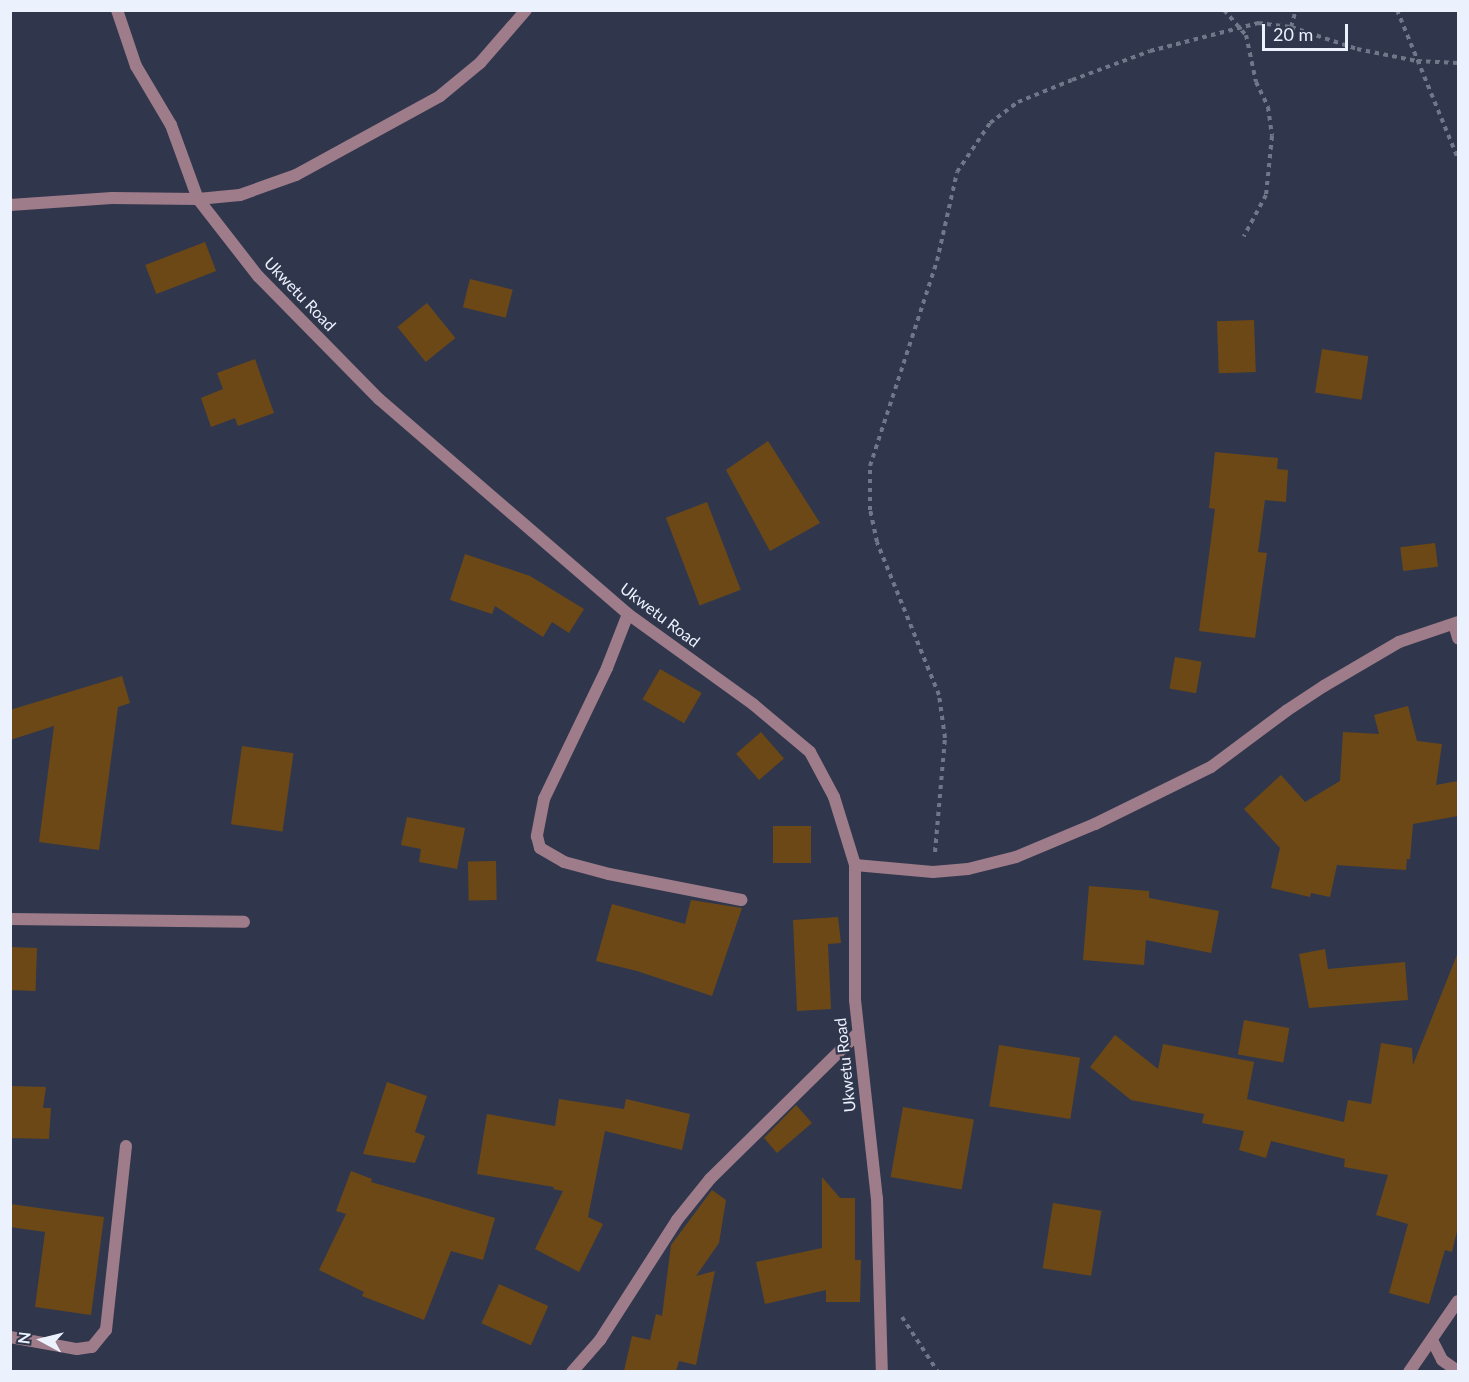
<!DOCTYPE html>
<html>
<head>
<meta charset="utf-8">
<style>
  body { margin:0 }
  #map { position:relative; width:1469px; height:1382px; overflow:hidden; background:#30374c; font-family:Lato,sans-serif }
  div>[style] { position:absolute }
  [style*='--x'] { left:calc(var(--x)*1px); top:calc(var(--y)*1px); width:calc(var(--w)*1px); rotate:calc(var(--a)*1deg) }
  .building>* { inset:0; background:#6c4816; transform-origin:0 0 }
  .path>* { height:4px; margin-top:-2px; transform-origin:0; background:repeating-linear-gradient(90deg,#717789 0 4.5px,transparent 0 9px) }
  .service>* { height:12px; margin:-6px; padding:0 6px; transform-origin:6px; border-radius:6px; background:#9e7c8a }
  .minor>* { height:12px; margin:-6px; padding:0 6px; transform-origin:6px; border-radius:6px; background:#9e7c8a }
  span { translate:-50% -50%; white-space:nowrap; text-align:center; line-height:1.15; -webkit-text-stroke:4.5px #30374c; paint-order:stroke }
  .street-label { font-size:16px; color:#ecf1fe }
  .frame { position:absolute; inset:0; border:12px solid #ecf1fe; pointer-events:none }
  .north { position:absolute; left:12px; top:1310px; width:60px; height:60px; -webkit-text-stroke:4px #30374c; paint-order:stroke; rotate:277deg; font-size:16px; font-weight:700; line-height:24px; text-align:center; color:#ecf1fe }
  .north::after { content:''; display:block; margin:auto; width:21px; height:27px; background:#ecf1fe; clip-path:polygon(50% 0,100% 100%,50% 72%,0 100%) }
  .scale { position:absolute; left:1262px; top:24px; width:86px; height:27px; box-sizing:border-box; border:3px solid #ecf1fe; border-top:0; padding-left:8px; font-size:18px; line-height:21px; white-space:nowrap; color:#ecf1fe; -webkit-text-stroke:4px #30374c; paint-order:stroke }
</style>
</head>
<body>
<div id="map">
  <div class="building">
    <div style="left:205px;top:242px;width:31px;height:64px;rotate:69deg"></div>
    <div style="left:470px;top:279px;width:44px;height:29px;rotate:14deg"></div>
    <div style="left:427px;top:303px;width:45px;height:38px;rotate:51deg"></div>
    <div style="left:1254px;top:320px;width:52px;height:37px;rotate:88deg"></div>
    <div style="left:1322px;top:349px;width:47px;height:44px;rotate:9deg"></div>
    <div style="clip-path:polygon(255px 359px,274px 413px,238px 426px,235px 418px,211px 427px,201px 398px,223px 389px,217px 373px)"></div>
    <div style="clip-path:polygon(768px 441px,820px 523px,770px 551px,726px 470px)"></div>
    <div style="clip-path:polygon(1215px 452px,1278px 458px,1277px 469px,1288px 470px,1286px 502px,1265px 500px,1258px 552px,1267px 553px,1255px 638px,1199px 631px,1215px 509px,1209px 508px)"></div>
    <div style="left:707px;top:502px;width:94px;height:44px;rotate:69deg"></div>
    <div style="left:1435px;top:543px;width:24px;height:35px;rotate:83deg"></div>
    <div style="clip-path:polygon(465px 554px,530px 576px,584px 609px,569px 633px,552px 622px,543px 637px,495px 606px,492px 614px,450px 600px)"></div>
    <div style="left:1175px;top:657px;width:27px;height:32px;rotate:10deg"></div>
    <div style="left:660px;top:669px;width:48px;height:35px;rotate:30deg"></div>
    <div style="clip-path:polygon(122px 676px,130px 703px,118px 707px,99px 850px,39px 842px,54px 726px,10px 740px,10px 710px)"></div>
    <div style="clip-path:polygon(1408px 706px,1417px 741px,1442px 744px,1436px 785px,1458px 781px,1458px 816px,1413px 824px,1410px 859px,1407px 859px,1406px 870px,1337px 865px,1330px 897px,1311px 893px,1310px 897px,1271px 888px,1280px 848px,1244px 809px,1281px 775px,1305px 802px,1340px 781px,1343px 732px,1379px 734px,1374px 715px)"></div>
    <div style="left:761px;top:732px;width:35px;height:33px;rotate:49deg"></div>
    <div style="left:242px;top:746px;width:52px;height:79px;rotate:8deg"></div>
    <div style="clip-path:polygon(407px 817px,465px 828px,457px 869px,419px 862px,421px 849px,401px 845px)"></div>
    <div style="left:773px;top:826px;width:38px;height:37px"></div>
    <div style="left:496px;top:861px;width:39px;height:28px;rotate:89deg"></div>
    <div style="clip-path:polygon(1089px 886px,1149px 891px,1149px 898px,1219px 911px,1211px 953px,1146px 940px,1144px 965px,1083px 960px)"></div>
    <div style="clip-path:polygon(691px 900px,742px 908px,712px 996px,637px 971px,596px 961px,612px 904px,685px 924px)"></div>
    <div style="clip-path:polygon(838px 917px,841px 943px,828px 944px,831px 1009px,797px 1011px,793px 920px)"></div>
    <div style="left:10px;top:947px;width:27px;height:43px;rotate:2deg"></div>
    <div style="clip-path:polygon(1325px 949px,1328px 969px,1405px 962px,1408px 1000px,1309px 1008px,1299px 954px)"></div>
    <div style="clip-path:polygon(1457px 955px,1458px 1227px,1452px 1252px,1445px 1250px,1429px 1304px,1389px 1293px,1408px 1224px,1376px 1215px,1388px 1175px,1344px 1167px,1345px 1159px,1271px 1141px,1266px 1158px,1239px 1150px,1244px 1131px,1202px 1123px,1204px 1114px,1131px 1100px,1090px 1067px,1115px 1035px,1158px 1069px,1163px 1044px,1254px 1062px,1247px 1099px,1344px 1122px,1348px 1100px,1371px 1104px,1381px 1043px,1412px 1048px,1413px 1065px)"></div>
    <div style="left:1244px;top:1020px;width:46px;height:35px;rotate:10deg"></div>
    <div style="left:999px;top:1045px;width:82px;height:62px;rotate:9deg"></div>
    <div style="clip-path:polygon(387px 1082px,427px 1096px,415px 1132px,425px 1136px,415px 1163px,363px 1154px)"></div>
    <div style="clip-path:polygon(10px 1086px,46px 1087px,43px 1108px,51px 1108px,49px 1139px,10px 1138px)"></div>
    <div style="clip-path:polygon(559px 1099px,624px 1109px,626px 1099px,690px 1114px,682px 1150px,605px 1131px,588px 1217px,603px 1224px,579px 1272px,535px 1249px,563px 1191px,553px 1189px,554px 1187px,477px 1174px,487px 1114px,555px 1126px)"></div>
    <div style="clip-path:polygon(796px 1105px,812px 1123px,777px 1153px,764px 1138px)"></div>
    <div style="left:903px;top:1107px;width:72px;height:71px;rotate:10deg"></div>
    <div style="clip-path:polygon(351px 1171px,372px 1179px,371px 1182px,495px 1218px,483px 1260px,451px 1251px,424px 1320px,362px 1296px,364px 1292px,319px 1270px,346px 1214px,336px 1211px)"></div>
    <div style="clip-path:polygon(822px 1177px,840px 1198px,855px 1198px,855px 1260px,861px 1260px,860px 1302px,826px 1302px,826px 1290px,765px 1304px,756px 1262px,822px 1248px)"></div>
    <div style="clip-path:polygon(712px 1190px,726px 1200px,719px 1243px,696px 1276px,715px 1271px,696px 1365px,679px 1361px,676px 1371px,624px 1371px,632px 1336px,650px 1340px,656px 1314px,662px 1316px,671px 1245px)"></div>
    <div style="left:1053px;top:1203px;width:49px;height:66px;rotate:9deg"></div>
    <div style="clip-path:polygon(10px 1204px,104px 1217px,91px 1315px,35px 1307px,45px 1232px,10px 1227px)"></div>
    <div style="left:499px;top:1284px;width:54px;height:43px;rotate:24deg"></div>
  </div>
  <div class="path">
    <div style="--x:1224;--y:10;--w:33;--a:49"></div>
    <div style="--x:1246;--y:35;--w:48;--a:78"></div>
    <div style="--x:1256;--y:82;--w:28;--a:64"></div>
    <div style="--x:1268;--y:107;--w:29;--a:82"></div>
    <div style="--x:1272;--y:136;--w:59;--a:95.8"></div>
    <div style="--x:1266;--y:195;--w:47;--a:118.2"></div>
    <div style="--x:1397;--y:10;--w:161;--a:67.7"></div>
    <div style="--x:1291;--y:27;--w:18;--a:-74"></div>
    <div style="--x:935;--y:852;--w:114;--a:-85"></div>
    <div style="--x:945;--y:738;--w:43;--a:-97.9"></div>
    <div style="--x:939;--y:695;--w:165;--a:-112.1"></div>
    <div style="--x:877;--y:542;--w:33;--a:-102"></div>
    <div style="--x:870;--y:510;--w:44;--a:-90"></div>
    <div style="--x:870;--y:466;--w:216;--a:-71.9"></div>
    <div style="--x:937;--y:261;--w:91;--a:-77.3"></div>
    <div style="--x:957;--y:172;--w:59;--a:-56"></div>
    <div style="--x:990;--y:123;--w:35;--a:-37"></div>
    <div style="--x:1018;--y:102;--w:58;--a:-22.2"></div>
    <div style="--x:1072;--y:80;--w:83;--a:-20.4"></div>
    <div style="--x:1150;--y:51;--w:112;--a:-14.5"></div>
    <div style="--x:1258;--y:23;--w:33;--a:7"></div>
    <div style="--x:1291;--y:27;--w:70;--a:18.4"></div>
    <div style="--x:1357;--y:49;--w:61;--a:11.3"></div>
    <div style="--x:1417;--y:61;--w:41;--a:2.8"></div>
    <div style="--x:902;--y:1317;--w:66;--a:56.8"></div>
  </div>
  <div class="service">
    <div style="--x:628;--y:614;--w:58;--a:111.3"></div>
    <div style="--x:607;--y:668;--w:145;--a:115.7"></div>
    <div style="--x:544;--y:799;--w:38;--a:101"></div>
    <div style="--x:537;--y:836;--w:12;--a:76"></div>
    <div style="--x:540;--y:848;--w:28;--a:30"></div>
    <div style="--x:564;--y:862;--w:47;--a:14.9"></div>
    <div style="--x:609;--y:874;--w:135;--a:11.1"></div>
    <div style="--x:10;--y:919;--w:234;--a:0.7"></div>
    <div style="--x:10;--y:1337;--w:68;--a:10.2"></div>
    <div style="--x:77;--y:1349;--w:15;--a:-8"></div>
    <div style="--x:92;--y:1347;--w:22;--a:-51"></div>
    <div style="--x:106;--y:1330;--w:185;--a:-83.8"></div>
  </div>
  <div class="minor">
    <div style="--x:117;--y:10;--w:59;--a:71.3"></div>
    <div style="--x:136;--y:66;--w:69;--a:59.3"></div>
    <div style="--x:171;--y:125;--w:79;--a:70"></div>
    <div style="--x:198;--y:199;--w:98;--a:52.1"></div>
    <div style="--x:258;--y:276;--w:173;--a:45.5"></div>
    <div style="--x:379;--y:399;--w:329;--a:40.8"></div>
    <div style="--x:628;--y:614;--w:155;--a:35.8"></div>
    <div style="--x:754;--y:705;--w:73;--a:40"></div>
    <div style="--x:810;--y:752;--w:51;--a:61.9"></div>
    <div style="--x:834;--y:797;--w:71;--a:72.8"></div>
    <div style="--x:855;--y:865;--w:135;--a:90"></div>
    <div style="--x:855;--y:1000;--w:199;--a:83.7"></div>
    <div style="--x:877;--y:1198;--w:174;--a:88.4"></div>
    <div style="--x:10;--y:205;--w:102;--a:-3.9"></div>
    <div style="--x:112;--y:198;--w:86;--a:0.7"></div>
    <div style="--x:198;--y:199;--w:42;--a:-5.4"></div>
    <div style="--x:240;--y:195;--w:59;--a:-19.7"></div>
    <div style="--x:296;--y:175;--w:164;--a:-28.7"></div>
    <div style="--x:440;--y:96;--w:52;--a:-39.5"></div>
    <div style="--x:480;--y:63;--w:70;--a:-49"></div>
    <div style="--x:1454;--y:624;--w:15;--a:74"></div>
    <div style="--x:855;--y:865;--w:78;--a:5.1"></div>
    <div style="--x:933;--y:872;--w:35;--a:-5"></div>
    <div style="--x:968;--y:869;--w:49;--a:-14"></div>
    <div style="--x:1016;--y:857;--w:86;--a:-22.7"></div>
    <div style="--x:1095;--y:824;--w:129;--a:-26.2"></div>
    <div style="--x:1211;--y:767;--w:94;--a:-36.7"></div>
    <div style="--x:1286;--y:711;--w:45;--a:-33.3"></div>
    <div style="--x:1324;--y:686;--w:87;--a:-30.4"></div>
    <div style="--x:1399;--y:642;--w:62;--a:-18.7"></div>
    <div style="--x:1432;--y:1340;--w:22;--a:63"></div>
    <div style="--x:1442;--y:1360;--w:19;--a:35"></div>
    <div style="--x:572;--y:1372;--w:43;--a:-48.8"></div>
    <div style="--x:600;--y:1340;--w:143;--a:-57.3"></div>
    <div style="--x:677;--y:1220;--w:53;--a:-51.2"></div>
    <div style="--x:710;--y:1179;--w:206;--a:-44.6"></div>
    <div style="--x:1409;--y:1372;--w:86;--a:-55.4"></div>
  </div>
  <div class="street-label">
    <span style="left:300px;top:294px;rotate:46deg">Ukwetu Road</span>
    <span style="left:660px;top:615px;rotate:37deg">Ukwetu Road</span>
    <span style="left:845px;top:1065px;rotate:-96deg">Ukwetu Road</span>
  </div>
  <div class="frame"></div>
  <div class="north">N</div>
  <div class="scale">20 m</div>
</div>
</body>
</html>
